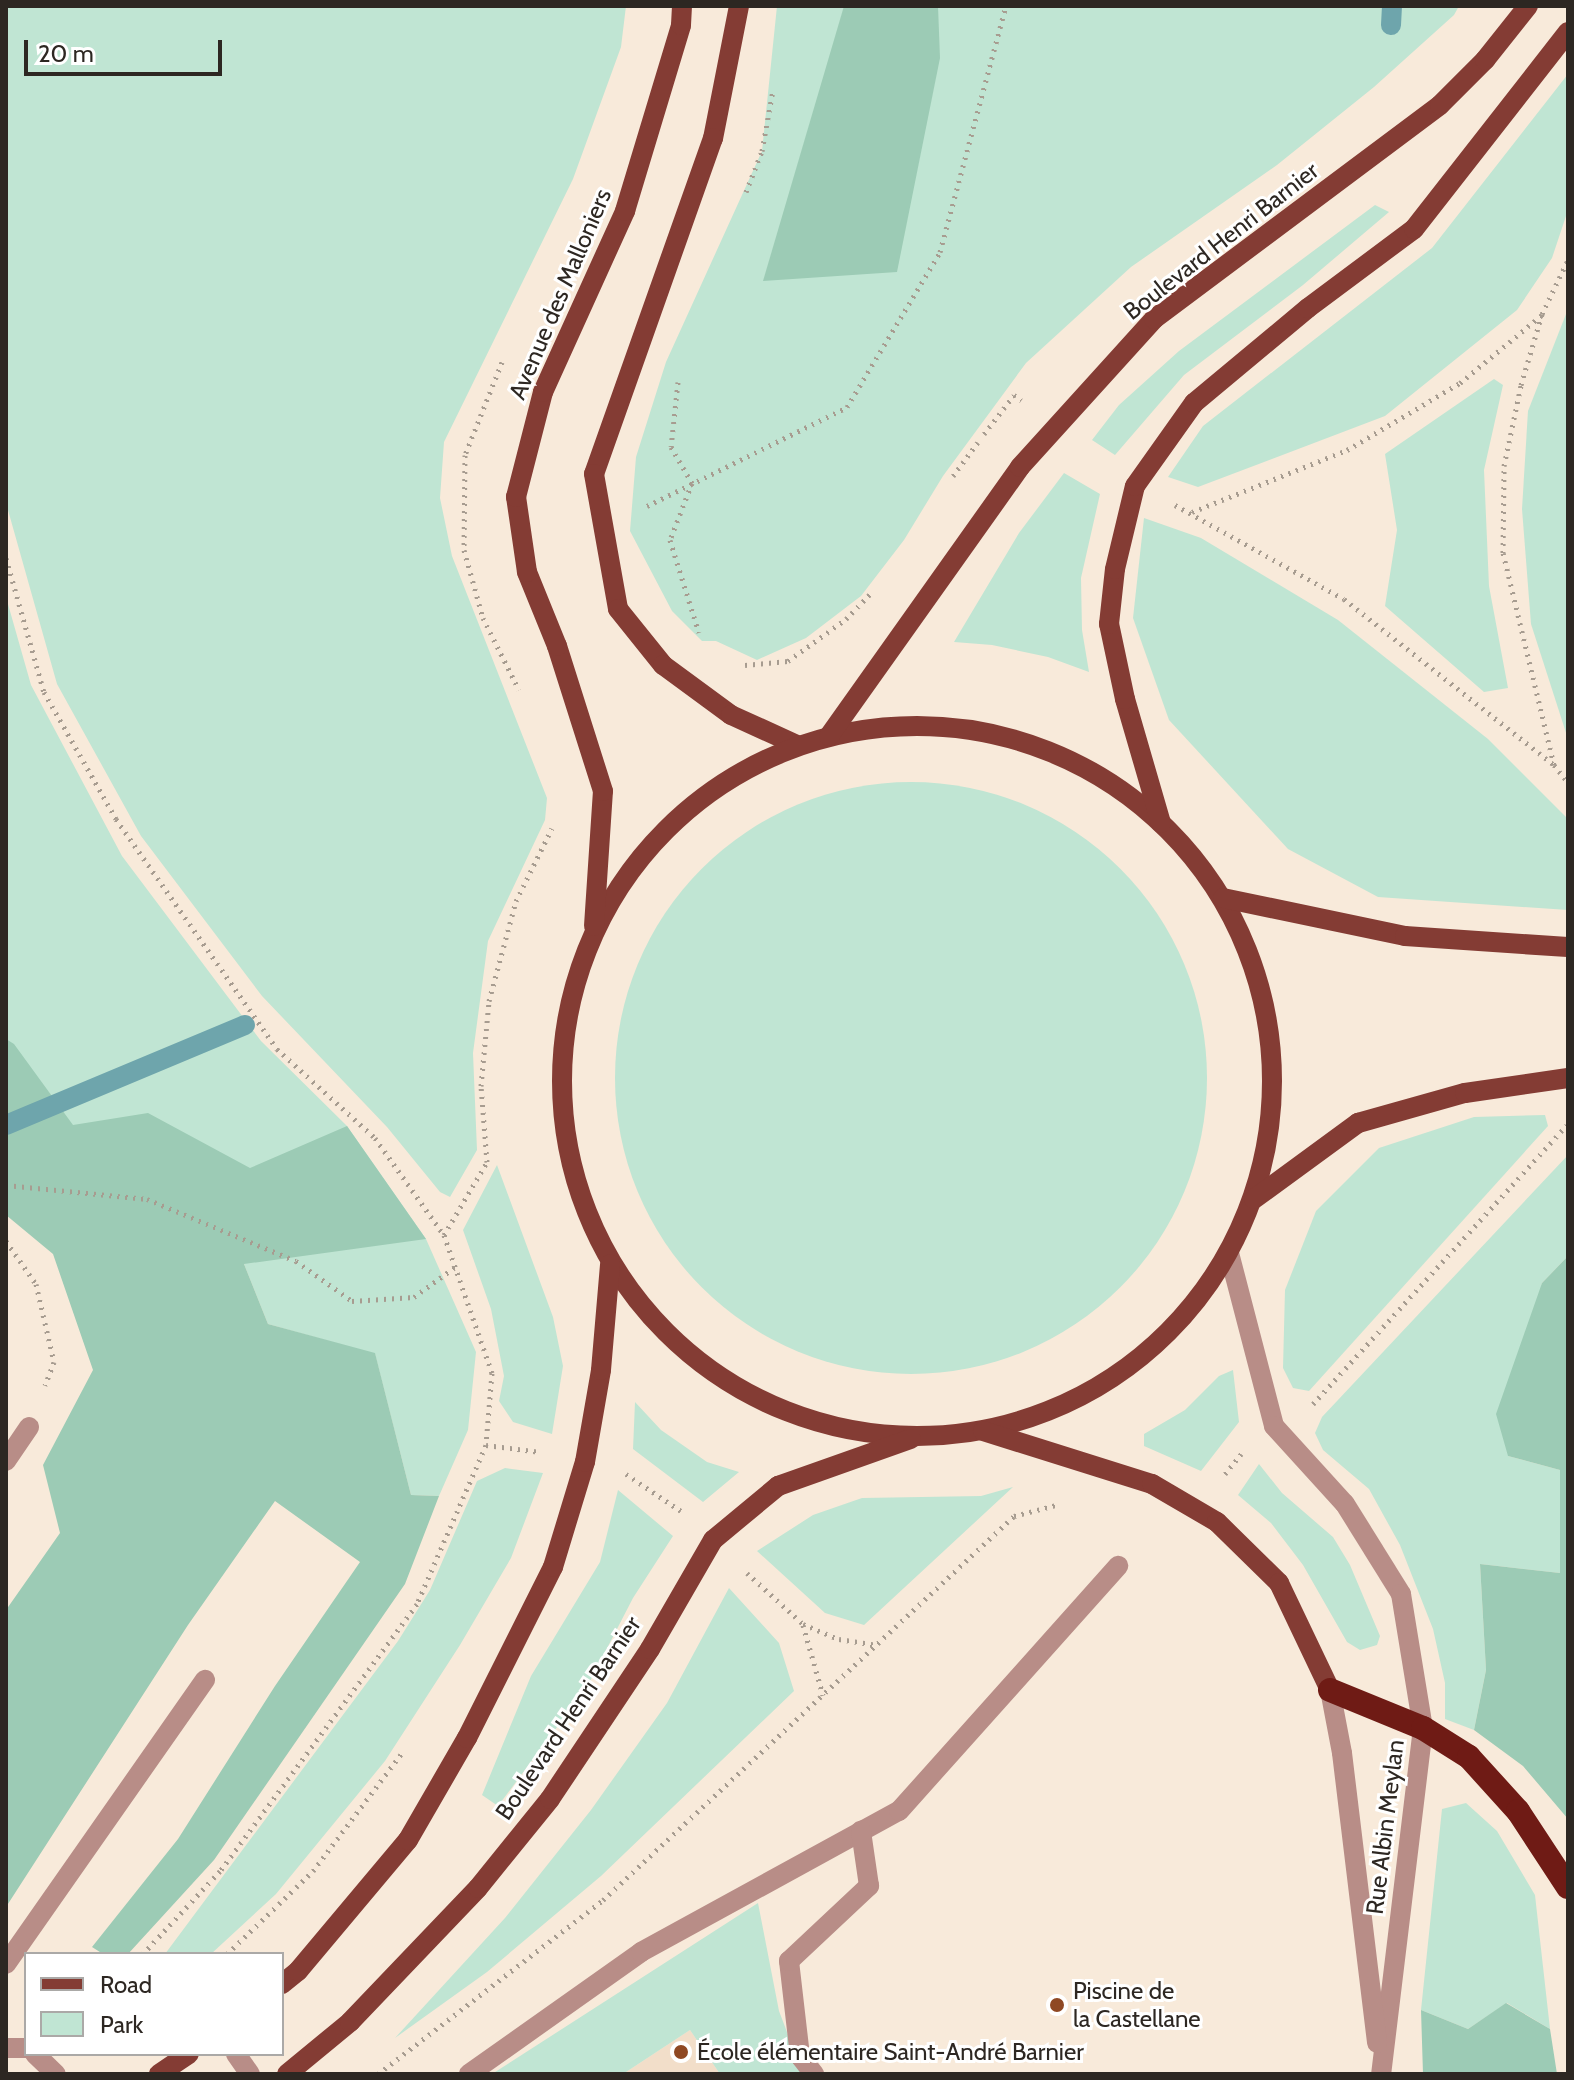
<!DOCTYPE html>
<html>
<head>
<meta charset="utf-8">
<style>
  body { margin:0 }
  #map { position:relative; width:1574px; height:2080px; overflow:hidden; background:#f8eada; font-family:Cabin,sans-serif }
  div>[style] { position:absolute }
  [style*='--x'] { left:calc(var(--x)*1px); top:calc(var(--y)*1px); width:calc(var(--w)*1px); rotate:calc(var(--a)*1deg) }
  .built>* { inset:0; background:#f2dec9 }
  .green>* { inset:0; background:#c0e5d3 }
  .round { border-radius:50% }
  .forest>* { inset:0; background:#9ccbb5 }
  .stream>* { height:20px; margin:-10px; padding:0 10px; transform-origin:10px; border-radius:10px; background:#6ea5ac }
  .path>* { height:5px; margin-top:-2.5px; transform-origin:0; background:repeating-linear-gradient(90deg,#a79c90 0 2px,transparent 0 8px) }
  .minor>* { height:20px; margin:-10px; padding:0 10px; transform-origin:10px; border-radius:10px; background:#b88d87 }
  .major>* { height:20px; margin:-10px; padding:0 10px; transform-origin:10px; border-radius:10px; background:#843c34 }
  .major>.ring { margin:-10px; padding:0; box-sizing:content-box; background:none; border:20px solid #843c34; border-radius:50% }
  .highway>* { height:24px; margin:-12px; padding:0 12px; transform-origin:12px; border-radius:12px; background:#6f1b15 }
  .dots>* { width:22px; height:22px; translate:-50% -50%; box-sizing:border-box; border:4px solid #fff; border-radius:50% }
  span { translate:-50% -50%; white-space:nowrap; text-align:center; line-height:1.15; -webkit-text-stroke:6px #fff; paint-order:stroke }
  .street-label { font-size:24px; color:#2d2722 }
  .poi-label { font-size:24px; color:#2d2722 }
  .left { translate:0 -50%; text-align:left }
  .frame { position:absolute; inset:0; border:8px solid #2d2722; pointer-events:none }
  .legend { position:absolute; left:24px; top:1952px; width:260px; height:104px; box-sizing:border-box; background:#fff; border:2px solid #aba9a7; margin:0; padding:10px 14px; list-style:none; font-size:24px; color:#2d2722 }
  .legend li { display:flex; align-items:center; gap:16px; height:40px }
  .legend b { width:40px; border:2px solid #aba9a7 }
  .scale { position:absolute; left:24px; top:40px; width:198px; height:36px; box-sizing:border-box; border:4px solid #2d2722; border-top:0; padding-left:10px; font-size:24px; line-height:28px; white-space:nowrap; color:#2d2722; -webkit-text-stroke:6px #fff; paint-order:stroke }
</style>
</head>
<body>
<div id="map">
  <div class="built">
    <div style="clip-path:polygon(690px 2030px,720px 2074px,623px 2074px)"></div>
  </div>
  <div class="green">
    <div style="clip-path:polygon(6px 6px,626px 6px,621px 47px,573px 179px,444px 442px,440px 498px,452px 556px,547px 798px,545px 820px,488px 941px,473px 1053px,477px 1150px,450px 1197px,440px 1192px,387px 1127px,262px 996px,141px 836px,57px 684px,6px 503px)"></div>
    <div style="clip-path:polygon(777px 6px,1459px 6px,1454px 15px,1374px 87px,1277px 165px,1131px 267px,1026px 363px,943px 476px,904px 540px,861px 596px,806px 638px,757px 660px,716px 641px,702px 641px,672px 611px,630px 531px,636px 457px,666px 362px,762px 151px)"></div>
    <div style="clip-path:polygon(1568px 74px,1568px 210px,1552px 258px,1517px 310px,1385px 416px,1198px 487px,1168px 477px,1203px 426px,1432px 248px)"></div>
    <div style="clip-path:polygon(1375px 205px,1389px 212px,1303px 285px,1184px 375px,1115px 455px,1092px 440px,1119px 405px,1179px 351px)"></div>
    <div style="clip-path:polygon(1568px 309px,1568px 739px,1531px 624px,1522px 509px,1528px 411px)"></div>
    <div style="clip-path:polygon(1494px 379px,1503px 385px,1484px 470px,1489px 586px,1508px 688px,1484px 692px,1385px 606px,1397px 530px,1385px 454px)"></div>
    <div style="clip-path:polygon(1064px 473px,1100px 494px,1081px 578px,1082px 630px,1089px 672px,1048px 657px,992px 645px,954px 642px,1019px 533px)"></div>
    <div style="clip-path:polygon(1144px 518px,1201px 538px,1338px 620px,1488px 739px,1568px 819px,1568px 910px,1378px 897px,1288px 849px,1169px 720px,1133px 618px)"></div>
    <div style="clip-path:polygon(6px 597px,31px 685px,122px 856px,261px 1041px,347px 1126px,426px 1239px,476px 1352px,468px 1430px,439px 1496px,411px 1495px,375px 1354px,268px 1324px,244px 1264px,6px 1215px)"></div>
    <div class="round" style="left:615px;top:782px;width:592px;height:592px"></div>
    <div style="clip-path:polygon(1545px 1115px,1548px 1126px,1309px 1391px,1293px 1388px,1283px 1368px,1285px 1290px,1316px 1211px,1379px 1148px,1474px 1117px)"></div>
    <div style="clip-path:polygon(1568px 1155px,1568px 1256px,1542px 1283px,1508px 1456px,1560px 1470px,1560px 1573px,1480px 1564px,1486px 1670px,1474px 1730px,1445px 1719px,1445px 1683px,1433px 1629px,1400px 1545px,1369px 1489px,1323px 1450px,1315px 1433px,1322px 1417px)"></div>
    <div style="clip-path:polygon(497px 1165px,553px 1317px,563px 1366px,552px 1434px,513px 1422px,499px 1401px,504px 1376px,491px 1309px,463px 1230px)"></div>
    <div style="clip-path:polygon(1233px 1370px,1239px 1422px,1201px 1471px,1144px 1446px,1144px 1434px,1185px 1410px,1219px 1376px)"></div>
    <div style="clip-path:polygon(635px 1402px,661px 1430px,707px 1462px,739px 1472px,703px 1502px,633px 1449px)"></div>
    <div style="clip-path:polygon(1259px 1464px,1282px 1493px,1333px 1537px,1350px 1565px,1380px 1636px,1377px 1645px,1360px 1650px,1347px 1642px,1303px 1565px,1271px 1523px,1238px 1495px)"></div>
    <div style="clip-path:polygon(505px 1468px,543px 1473px,511px 1558px,460px 1645px,385px 1761px,276px 1894px,211px 1954px,165px 1954px,398px 1641px,430px 1590px,477px 1481px)"></div>
    <div style="clip-path:polygon(1013px 1487px,864px 1625px,825px 1613px,757px 1551px,813px 1515px,862px 1498px,981px 1496px)"></div>
    <div style="clip-path:polygon(618px 1490px,673px 1536px,633px 1598px,587px 1687px,498px 1806px,482px 1795px,531px 1676px,600px 1562px)"></div>
    <div style="clip-path:polygon(729px 1588px,779px 1643px,794px 1691px,601px 1876px,487px 1972px,395px 2038px,505px 1918px,591px 1810px,667px 1703px)"></div>
    <div style="clip-path:polygon(1466px 1803px,1497px 1831px,1535px 1895px,1550px 2029px,1507px 2003px,1468px 2029px,1421px 2010px,1442px 1809px)"></div>
    <div style="clip-path:polygon(758px 1903px,779px 2011px,803px 2074px,720px 2074px,690px 2030px,623px 2074px,492px 2074px)"></div>
  </div>
  <div class="forest">
    <div style="clip-path:polygon(844px 6px,938px 6px,940px 58px,897px 272px,763px 281px)"></div>
    <div style="clip-path:polygon(6px 1039px,14px 1044px,73px 1125px,148px 1113px,250px 1168px,347px 1126px,426px 1239px,244px 1264px,268px 1324px,375px 1353px,411px 1495px,439px 1496px,405px 1584px,214px 1860px,128px 1954px,103px 1954px,92px 1947px,178px 1839px,275px 1686px,360px 1562px,275px 1501px,188px 1625px,6px 1907px,6px 1610px,60px 1533px,43px 1465px,93px 1370px,53px 1254px,6px 1215px)"></div>
    <div style="clip-path:polygon(1568px 1256px,1568px 1819px,1523px 1766px,1474px 1730px,1486px 1670px,1480px 1564px,1560px 1573px,1560px 1470px,1508px 1456px,1496px 1414px,1542px 1283px)"></div>
    <div style="clip-path:polygon(1506px 2003px,1550px 2029px,1557px 2074px,1423px 2074px,1421px 2010px,1468px 2029px)"></div>
  </div>
  <div class="stream">
    <div style="--x:1391;--y:25;--w:19;--a:-87"></div>
    <div style="--x:6;--y:1125;--w:259;--a:-22.7"></div>
  </div>
  <div class="path">
    <div style="--x:746;--y:192;--w:44;--a:-68.7"></div>
    <div style="--x:762;--y:151;--w:62;--a:-79.8"></div>
    <div style="--x:502;--y:362;--w:100;--a:111.7"></div>
    <div style="--x:465;--y:455;--w:95;--a:90.6"></div>
    <div style="--x:464;--y:550;--w:71;--a:74.4"></div>
    <div style="--x:483;--y:618;--w:80;--a:63.4"></div>
    <div style="--x:678;--y:382;--w:65;--a:96.1"></div>
    <div style="--x:671;--y:447;--w:42;--a:59.7"></div>
    <div style="--x:692;--y:483;--w:61;--a:111.1"></div>
    <div style="--x:670;--y:540;--w:97;--a:72.7"></div>
    <div style="--x:984;--y:434;--w:49;--a:-52.4"></div>
    <div style="--x:1014;--y:395;--w:9;--a:36"></div>
    <div style="--x:953;--y:476;--w:42;--a:-53.7"></div>
    <div style="--x:1175;--y:505;--w:193;--a:29.1"></div>
    <div style="--x:1344;--y:599;--w:268;--a:38.3"></div>
    <div style="--x:1554;--y:765;--w:22;--a:51"></div>
    <div style="--x:647;--y:506;--w:223;--a:-26.3"></div>
    <div style="--x:847;--y:407;--w:181;--a:-59"></div>
    <div style="--x:940;--y:252;--w:255;--a:-75"></div>
    <div style="--x:1192;--y:512;--w:167;--a:-21.8"></div>
    <div style="--x:1347;--y:450;--w:131;--a:-30.7"></div>
    <div style="--x:1460;--y:383;--w:107;--a:-39.7"></div>
    <div style="--x:6;--y:558;--w:139;--a:74.2"></div>
    <div style="--x:44;--y:692;--w:146;--a:60.4"></div>
    <div style="--x:116;--y:819;--w:281;--a:55"></div>
    <div style="--x:277;--y:1049;--w:132;--a:42.2"></div>
    <div style="--x:375;--y:1138;--w:119;--a:54.6"></div>
    <div style="--x:444;--y:1235;--w:146;--a:70.8"></div>
    <div style="--x:492;--y:1373;--w:72;--a:94.8"></div>
    <div style="--x:486;--y:1445;--w:173;--a:113.5"></div>
    <div style="--x:417;--y:1604;--w:332;--a:126.4"></div>
    <div style="--x:220;--y:1871;--w:113;--a:132.9"></div>
    <div style="--x:745;--y:665;--w:43;--a:-5.3"></div>
    <div style="--x:788;--y:661;--w:72;--a:-35.9"></div>
    <div style="--x:846;--y:619;--w:35;--a:-46"></div>
    <div style="--x:1554;--y:765;--w:218;--a:-103.5"></div>
    <div style="--x:1503;--y:553;--w:87;--a:-89.3"></div>
    <div style="--x:1504;--y:466;--w:83;--a:-78.1"></div>
    <div style="--x:1521;--y:385;--w:74;--a:-73.5"></div>
    <div style="--x:1542;--y:314;--w:60;--a:-64.3"></div>
    <div style="--x:6;--y:1185;--w:142;--a:5.7"></div>
    <div style="--x:147;--y:1199;--w:161;--a:22.6"></div>
    <div style="--x:296;--y:1261;--w:69;--a:35.5"></div>
    <div style="--x:352;--y:1301;--w:62;--a:-3.7"></div>
    <div style="--x:414;--y:1297;--w:51;--a:-36.2"></div>
    <div style="--x:444;--y:1235;--w:85;--a:-59.5"></div>
    <div style="--x:487;--y:1162;--w:76;--a:-94.5"></div>
    <div style="--x:481;--y:1086;--w:85;--a:-84.6"></div>
    <div style="--x:489;--y:1001;--w:104;--a:-74.9"></div>
    <div style="--x:516;--y:901;--w:81;--a:-63.7"></div>
    <div style="--x:6;--y:1241;--w:52;--a:55.1"></div>
    <div style="--x:36;--y:1284;--w:80;--a:77"></div>
    <div style="--x:54;--y:1362;--w:25;--a:111"></div>
    <div style="--x:1313;--y:1404;--w:377;--a:-47.7"></div>
    <div style="--x:486;--y:1445;--w:55;--a:7.3"></div>
    <div style="--x:626;--y:1474;--w:66;--a:33.9"></div>
    <div style="--x:1225;--y:1474;--w:26;--a:-51"></div>
    <div style="--x:747;--y:1573;--w:76;--a:42.3"></div>
    <div style="--x:803;--y:1624;--w:39;--a:23"></div>
    <div style="--x:839;--y:1639;--w:37;--a:9"></div>
    <div style="--x:803;--y:1625;--w:73;--a:74.1"></div>
    <div style="--x:227;--y:1954;--w:120;--a:-44"></div>
    <div style="--x:313;--y:1871;--w:148;--a:-53"></div>
    <div style="--x:378;--y:2074;--w:284;--a:-37.7"></div>
    <div style="--x:603;--y:1900;--w:562;--a:-43.05"></div>
    <div style="--x:1014;--y:1516;--w:43;--a:-14.7"></div>
  </div>
  <div class="minor">
    <div style="--x:1229;--y:1253;--w:179;--a:75.4"></div>
    <div style="--x:1274;--y:1426;--w:105;--a:47.7"></div>
    <div style="--x:1345;--y:1504;--w:106;--a:58.1"></div>
    <div style="--x:1401;--y:1594;--w:136;--a:80.7"></div>
    <div style="--x:1423;--y:1728;--w:349;--a:96.9"></div>
    <div style="--x:6;--y:1461;--w:41;--a:-55.9"></div>
    <div style="--x:1330;--y:1690;--w:64;--a:79.2"></div>
    <div style="--x:1342;--y:1753;--w:292;--a:83.1"></div>
    <div style="--x:6;--y:1964;--w:347;--a:-55"></div>
    <div style="--x:6;--y:2048;--w:20;--a:0"></div>
    <div style="--x:35;--y:2054;--w:29;--a:44"></div>
    <div style="--x:236;--y:2054;--w:24;--a:55"></div>
    <div style="--x:469;--y:2074;--w:211;--a:-35.3"></div>
    <div style="--x:641;--y:1952;--w:294;--a:-28.7"></div>
    <div style="--x:899;--y:1811;--w:329;--a:-48.2"></div>
    <div style="--x:814;--y:2074;--w:23;--a:-128"></div>
    <div style="--x:800;--y:2056;--w:96;--a:-96.6"></div>
    <div style="--x:789;--y:1961;--w:110;--a:-43.2"></div>
    <div style="--x:869;--y:1886;--w:56;--a:-98.3"></div>
  </div>
  <div class="major">
    <div style="--x:739;--y:6;--w:135;--a:101.1"></div>
    <div style="--x:713;--y:138;--w:356;--a:109.5"></div>
    <div style="--x:594;--y:474;--w:137;--a:79.9"></div>
    <div style="--x:618;--y:609;--w:72;--a:51.2"></div>
    <div style="--x:663;--y:665;--w:84;--a:36.3"></div>
    <div style="--x:731;--y:715;--w:72;--a:24.4"></div>
    <div class="ring" style="left:562px;top:726px;width:690px;height:690px"></div>
    <div style="--x:829;--y:736;--w:330;--a:-54.6"></div>
    <div style="--x:1020;--y:467;--w:200;--a:-47.8"></div>
    <div style="--x:1154;--y:319;--w:357;--a:-36.8"></div>
    <div style="--x:1440;--y:105;--w:64;--a:-45"></div>
    <div style="--x:1485;--y:60;--w:69;--a:-51.5"></div>
    <div style="--x:1161;--y:823;--w:129;--a:-106.2"></div>
    <div style="--x:1125;--y:699;--w:77;--a:-102"></div>
    <div style="--x:1109;--y:624;--w:55;--a:-83.8"></div>
    <div style="--x:1115;--y:569;--w:85;--a:-76.5"></div>
    <div style="--x:1135;--y:486;--w:102;--a:-54.6"></div>
    <div style="--x:1194;--y:403;--w:148;--a:-39.8"></div>
    <div style="--x:1308;--y:308;--w:132;--a:-36.7"></div>
    <div style="--x:1414;--y:229;--w:250;--a:-52"></div>
    <div style="--x:1223;--y:898;--w:186;--a:11.8"></div>
    <div style="--x:1405;--y:936;--w:163;--a:3.9"></div>
    <div style="--x:594;--y:926;--w:135;--a:-86.2"></div>
    <div style="--x:603;--y:791;--w:152;--a:-107.6"></div>
    <div style="--x:557;--y:646;--w:80;--a:-112.1"></div>
    <div style="--x:527;--y:572;--w:76;--a:-98.3"></div>
    <div style="--x:516;--y:497;--w:108;--a:-75.6"></div>
    <div style="--x:543;--y:392;--w:199;--a:-65.6"></div>
    <div style="--x:625;--y:211;--w:194;--a:-73.2"></div>
    <div style="--x:681;--y:25;--w:19;--a:-87"></div>
    <div style="--x:1254;--y:1199;--w:129;--a:-36.2"></div>
    <div style="--x:1358;--y:1123;--w:111;--a:-15.7"></div>
    <div style="--x:1465;--y:1093;--w:104;--a:-8.3"></div>
    <div style="--x:983;--y:1431;--w:177;--a:17.4"></div>
    <div style="--x:1152;--y:1484;--w:75;--a:30.3"></div>
    <div style="--x:1217;--y:1522;--w:87;--a:44.5"></div>
    <div style="--x:1279;--y:1583;--w:119;--a:64.5"></div>
    <div style="--x:282;--y:1984;--w:21;--a:-39"></div>
    <div style="--x:298;--y:1971;--w:171;--a:-50"></div>
    <div style="--x:408;--y:1840;--w:118;--a:-60"></div>
    <div style="--x:467;--y:1738;--w:191;--a:-63.3"></div>
    <div style="--x:553;--y:1567;--w:110;--a:-73.1"></div>
    <div style="--x:585;--y:1462;--w:93;--a:-80.1"></div>
    <div style="--x:601;--y:1370;--w:106;--a:-85.1"></div>
    <div style="--x:159;--y:2074;--w:36;--a:-34"></div>
    <div style="--x:287;--y:2074;--w:82;--a:-39.5"></div>
    <div style="--x:350;--y:2022;--w:185;--a:-46.3"></div>
    <div style="--x:478;--y:1888;--w:114;--a:-51"></div>
    <div style="--x:550;--y:1799;--w:180;--a:-56.3"></div>
    <div style="--x:650;--y:1649;--w:126;--a:-60"></div>
    <div style="--x:713;--y:1540;--w:85;--a:-39.7"></div>
    <div style="--x:778;--y:1486;--w:141;--a:-19.5"></div>
  </div>
  <div class="highway">
    <div style="--x:1330;--y:1690;--w:100;--a:22.2"></div>
    <div style="--x:1423;--y:1728;--w:54;--a:32.2"></div>
    <div style="--x:1469;--y:1757;--w:73;--a:47.8"></div>
    <div style="--x:1518;--y:1811;--w:91;--a:56.7"></div>
  </div>
  <div class="dots">
    <div style="left:1057px;top:2005px;background:#8f4823"></div>
    <div style="left:681px;top:2052px;background:#8f4823"></div>
  </div>
  <div class="street-label">
    <span style="left:1221px;top:241px;rotate:-38deg">Boulevard Henri Barnier</span>
    <span style="left:560px;top:294px;rotate:-67deg">Avenue des Malloniers</span>
    <span style="left:568px;top:1718px;rotate:-56deg">Boulevard Henri Barnier</span>
    <span style="left:1385px;top:1827px;rotate:-83deg">Rue Albin Meylan</span>
  </div>
  <div class="poi-label">
    <span class="left" style="left:1073px;top:2005px">Piscine de<br>la Castellane</span>
    <span class="left" style="left:697px;top:2052px">École élémentaire Saint-André Barnier</span>
  </div>
  <div class="frame"></div>
  <ul class="legend">
  <li><b style="height:10px;background:#843c34"></b>Road</li>
  <li><b style="height:22px;background:#c0e5d3"></b>Park</li>
  </ul>
  <div class="scale">20 m</div>
</div>
</body>
</html>
